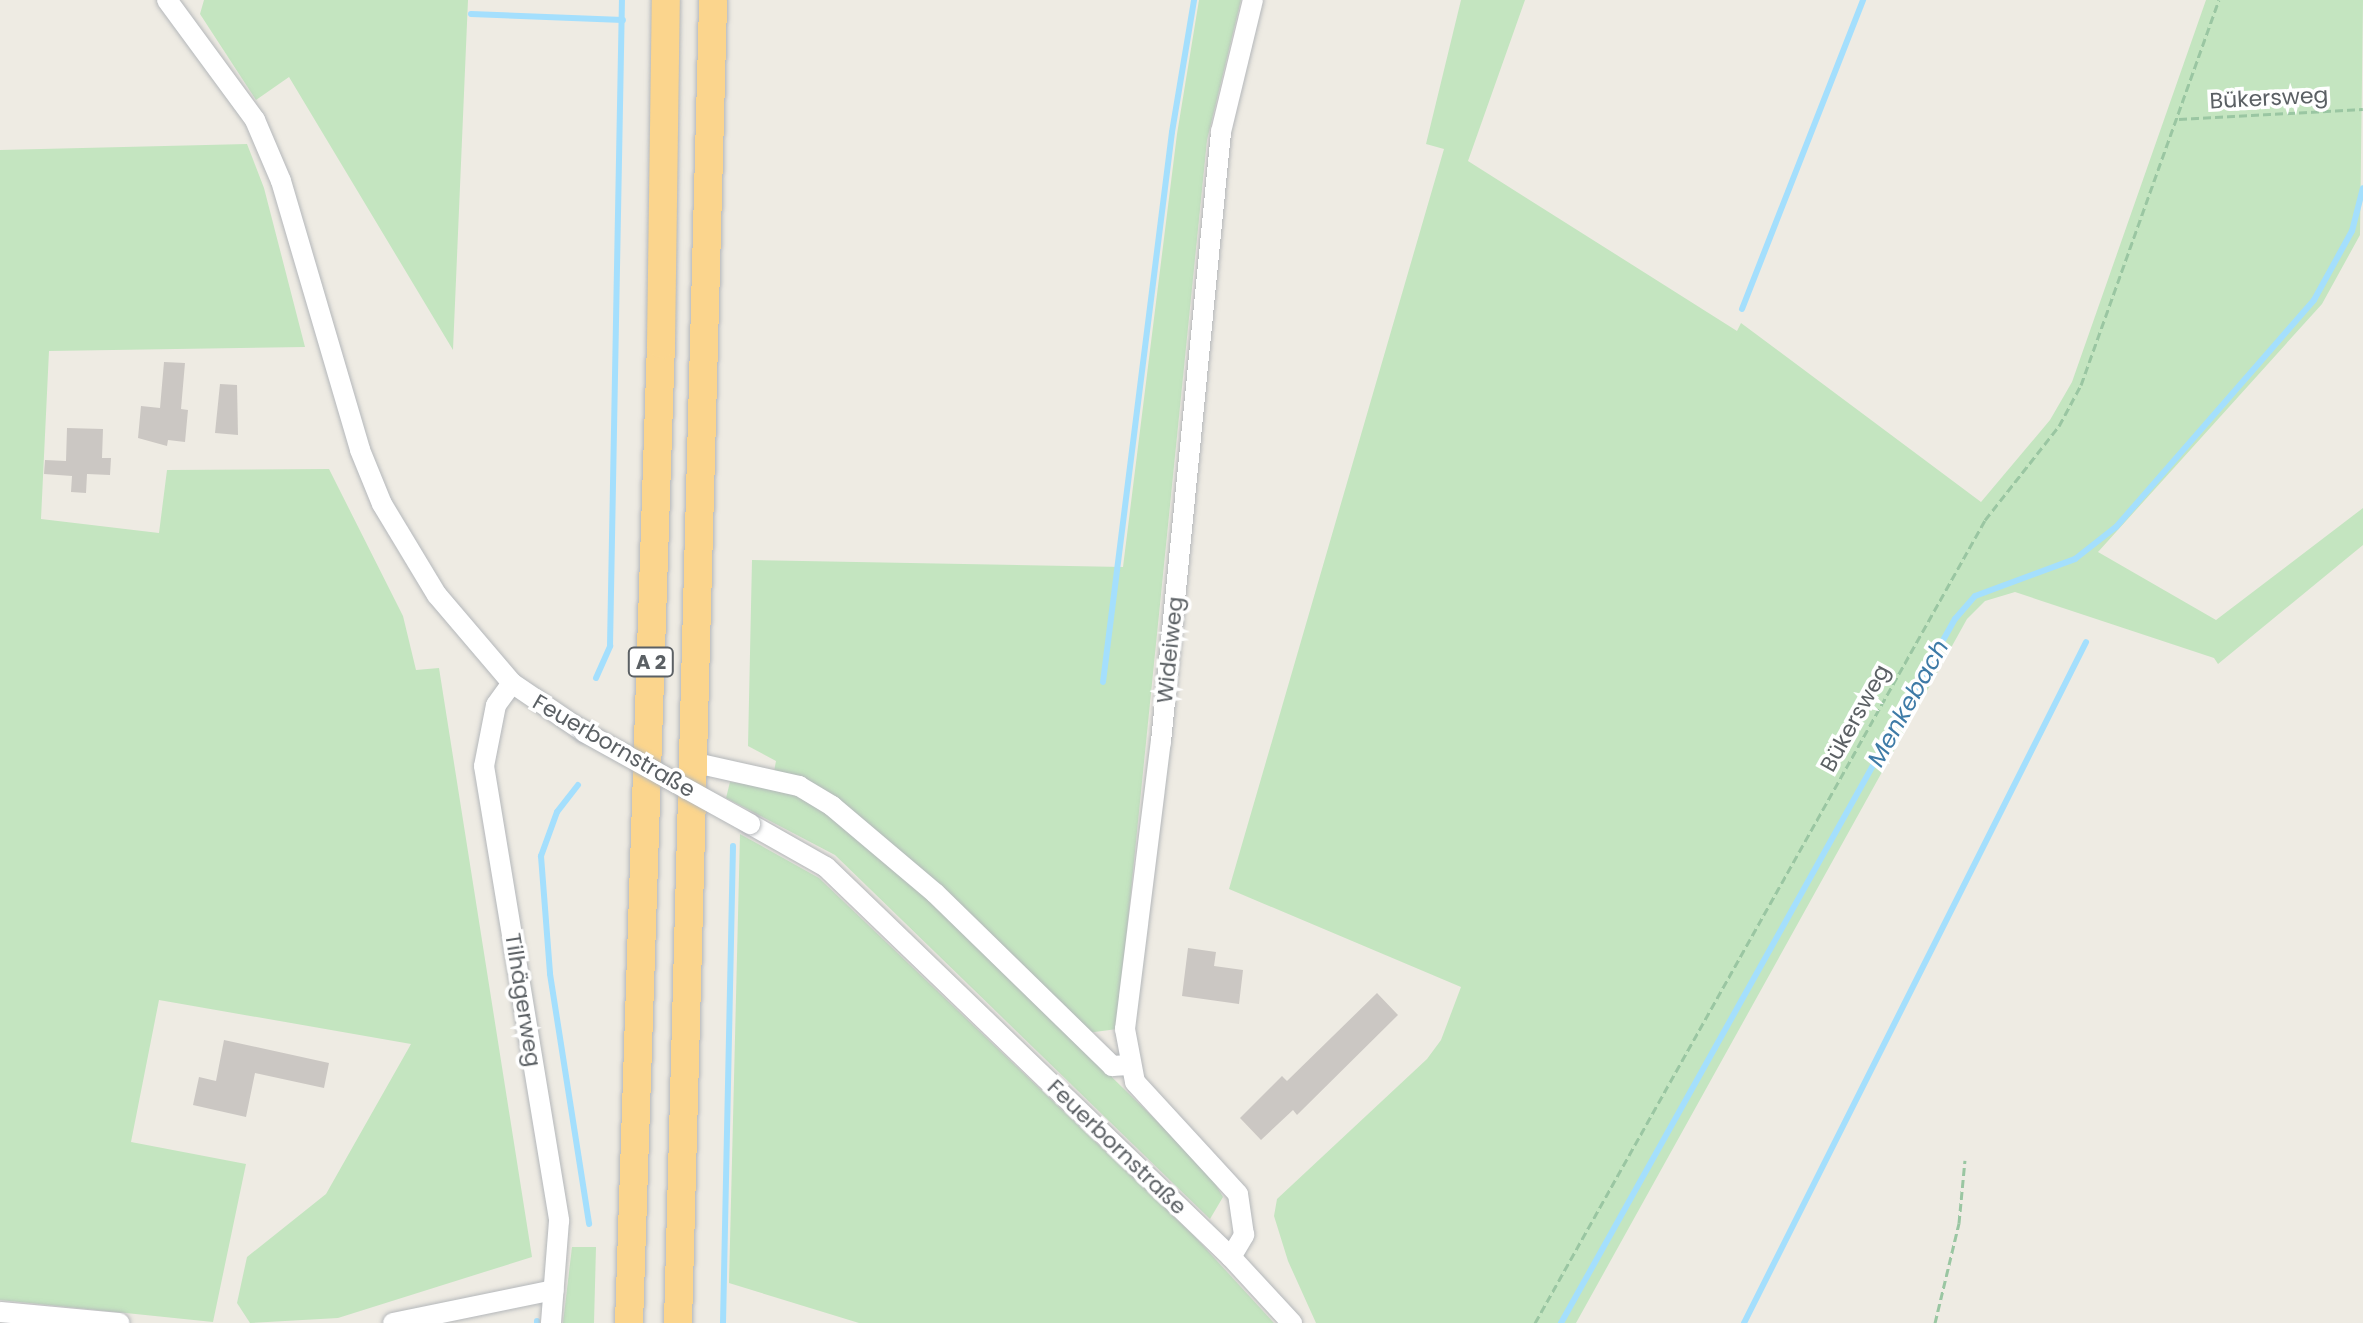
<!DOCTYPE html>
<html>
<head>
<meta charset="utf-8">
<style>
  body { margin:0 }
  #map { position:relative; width:2363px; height:1323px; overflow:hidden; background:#eeebe3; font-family:Poppins,sans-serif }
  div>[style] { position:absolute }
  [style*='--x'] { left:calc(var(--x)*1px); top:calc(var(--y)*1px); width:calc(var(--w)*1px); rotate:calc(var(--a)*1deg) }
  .green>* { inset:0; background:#c4e5c0 }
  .stream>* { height:6px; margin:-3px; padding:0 3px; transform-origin:3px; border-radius:3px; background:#a4dffd }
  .building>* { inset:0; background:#cbc7c3 }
  .path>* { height:3px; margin-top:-1.5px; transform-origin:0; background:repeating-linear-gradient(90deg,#9ac6a2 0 8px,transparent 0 12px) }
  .roads { filter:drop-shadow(0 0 2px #b4b7ba) drop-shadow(0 0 2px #b4b7ba) }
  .minor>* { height:20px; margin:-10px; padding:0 10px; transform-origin:10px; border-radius:10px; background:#fff }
  .highway>* { height:28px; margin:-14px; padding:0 14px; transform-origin:14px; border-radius:14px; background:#fbd58d }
  .bridges { filter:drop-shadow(0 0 2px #b4b7ba) drop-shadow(0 0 2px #b4b7ba) }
  .minor-bridge>* { height:20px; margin:-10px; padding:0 10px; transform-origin:10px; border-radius:10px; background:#fff }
  span { translate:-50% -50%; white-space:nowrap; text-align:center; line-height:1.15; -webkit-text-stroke:7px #fff; paint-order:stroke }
  .shield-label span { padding:2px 6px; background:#fff; border:2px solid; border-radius:6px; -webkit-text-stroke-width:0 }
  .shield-label { font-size:20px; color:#5b6064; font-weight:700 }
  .street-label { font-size:22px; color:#5b6064 }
  .water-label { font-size:24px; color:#3e7ba7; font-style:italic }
</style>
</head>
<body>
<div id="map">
  <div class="green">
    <div style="clip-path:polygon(204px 0,468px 0,453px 350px,289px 77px,256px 100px,200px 14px)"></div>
    <div style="clip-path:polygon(1199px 0,1241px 0,1207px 140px,1117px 1029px,1087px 1033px,996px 964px,1207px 1170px,1223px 1197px,1210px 1219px,835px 855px,726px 798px,730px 782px,771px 787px,776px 761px,748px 746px,752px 560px,1123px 567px,1177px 134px)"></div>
    <div style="clip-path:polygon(1461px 0,1525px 0,1468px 161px,1737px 331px,1741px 323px,1981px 502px,2050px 420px,2072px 382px,2206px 0,2363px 0,2360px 235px,2322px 304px,2098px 552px,2216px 620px,2363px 508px,2363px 545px,2218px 664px,2214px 658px,2015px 592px,1985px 601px,1967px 619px,1576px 1323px,1316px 1323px,1288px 1261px,1274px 1216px,1277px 1199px,1427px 1059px,1441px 1040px,1461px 987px,1229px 889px,1444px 149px,1426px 144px)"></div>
    <div style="clip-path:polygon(247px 144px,264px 188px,305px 347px,49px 351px,41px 519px,159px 533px,167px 470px,329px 469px,403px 616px,416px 670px,439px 668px,532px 1257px,338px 1318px,250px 1323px,237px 1303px,247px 1257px,326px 1194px,411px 1044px,159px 1000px,131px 1142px,246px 1164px,213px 1322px,0 1300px,0 150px)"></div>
    <div style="clip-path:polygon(740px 834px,819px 878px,1195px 1237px,1274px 1323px,859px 1323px,729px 1283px)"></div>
    <div style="clip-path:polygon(572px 1247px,596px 1247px,594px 1323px,563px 1323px)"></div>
  </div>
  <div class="stream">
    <div style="--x:471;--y:14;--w:152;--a:2.3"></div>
    <div style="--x:1742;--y:309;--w:332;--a:-68.6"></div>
    <div style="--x:596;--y:678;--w:35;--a:-66"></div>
    <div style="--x:610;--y:646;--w:646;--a:-88.94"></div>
    <div style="--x:1103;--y:682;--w:554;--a:-82.85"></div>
    <div style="--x:1172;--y:132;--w:134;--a:-80.5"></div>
    <div style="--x:578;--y:785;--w:34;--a:128"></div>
    <div style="--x:557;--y:812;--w:47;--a:110"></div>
    <div style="--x:541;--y:856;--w:118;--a:85.6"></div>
    <div style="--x:550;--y:974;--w:253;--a:81.1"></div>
    <div style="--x:537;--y:1323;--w:2;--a:-90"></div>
    <div style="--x:723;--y:1323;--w:477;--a:-88.8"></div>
    <div style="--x:1561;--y:1323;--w:807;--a:-60.77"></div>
    <div style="--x:1955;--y:619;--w:30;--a:-49"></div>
    <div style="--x:1975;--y:596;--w:107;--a:-20.3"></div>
    <div style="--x:2075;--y:559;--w:52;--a:-38"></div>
    <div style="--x:2116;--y:527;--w:301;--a:-48.9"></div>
    <div style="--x:2314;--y:300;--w:79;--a:-61.2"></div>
    <div style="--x:2352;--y:231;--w:44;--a:-75.7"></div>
    <div style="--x:1744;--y:1323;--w:762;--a:-63.33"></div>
  </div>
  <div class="building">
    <div style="clip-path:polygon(164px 362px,185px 363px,181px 409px,188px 410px,185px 442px,168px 440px,167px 446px,138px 438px,141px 406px,160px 408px)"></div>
    <div style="clip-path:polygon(220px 384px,237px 385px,238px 435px,215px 433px)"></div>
    <div style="clip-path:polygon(67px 428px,103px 429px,102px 458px,111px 458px,110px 475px,87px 474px,86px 493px,71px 492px,72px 476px,44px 474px,45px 460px,66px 461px)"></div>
    <div style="clip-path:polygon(1188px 948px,1216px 952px,1214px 966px,1243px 970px,1239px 1004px,1182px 996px)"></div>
    <div style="clip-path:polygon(1377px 993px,1398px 1015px,1297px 1115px,1293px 1110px,1261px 1140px,1240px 1118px,1282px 1076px,1287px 1081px)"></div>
    <div style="clip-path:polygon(224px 1040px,329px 1063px,324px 1088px,255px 1073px,246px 1117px,193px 1105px,199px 1077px,216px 1081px)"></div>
  </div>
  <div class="path">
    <div style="--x:2179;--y:119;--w:184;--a:-3.1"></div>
    <div style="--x:1535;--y:1323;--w:920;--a:-60.73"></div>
    <div style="--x:1985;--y:520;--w:120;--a:-51.8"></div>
    <div style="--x:2059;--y:426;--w:47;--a:-61.8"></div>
    <div style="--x:2081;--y:385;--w:409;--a:-70.3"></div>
    <div style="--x:1935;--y:1323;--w:103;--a:-76.5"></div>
    <div style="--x:1959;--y:1223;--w:63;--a:-84.6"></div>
  </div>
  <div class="roads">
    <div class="minor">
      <div style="--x:167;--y:0;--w:149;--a:53.7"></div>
      <div style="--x:255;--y:120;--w:66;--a:66.9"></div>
      <div style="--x:281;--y:181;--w:280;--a:73.6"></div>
      <div style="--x:360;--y:450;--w:58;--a:67.8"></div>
      <div style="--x:382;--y:504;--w:106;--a:58.9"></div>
      <div style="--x:437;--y:595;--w:116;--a:49.6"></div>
      <div style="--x:512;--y:683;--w:87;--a:34.2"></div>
      <div style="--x:512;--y:683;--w:27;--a:126"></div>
      <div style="--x:496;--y:705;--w:62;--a:101.1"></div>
      <div style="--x:484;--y:766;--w:461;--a:80.6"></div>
      <div style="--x:559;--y:1221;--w:102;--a:94.5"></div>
      <div style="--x:696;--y:763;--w:106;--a:12.6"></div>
      <div style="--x:799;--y:786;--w:39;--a:31"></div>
      <div style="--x:832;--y:806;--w:135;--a:40.2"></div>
      <div style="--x:935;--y:893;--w:248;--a:44.3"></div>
      <div style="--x:1112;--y:1066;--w:17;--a:-3"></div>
      <div style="--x:750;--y:824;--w:87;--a:29.5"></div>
      <div style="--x:826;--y:867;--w:562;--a:43.92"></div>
      <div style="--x:1231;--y:1257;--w:90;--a:47.3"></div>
      <div style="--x:1231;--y:1257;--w:26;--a:-59"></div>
      <div style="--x:1244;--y:1235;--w:41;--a:-98.3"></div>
      <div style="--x:1238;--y:1194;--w:152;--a:-132.6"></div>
      <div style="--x:1135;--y:1082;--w:54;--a:-100.7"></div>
      <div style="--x:1125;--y:1029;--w:289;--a:-82.9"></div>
      <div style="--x:1161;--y:742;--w:613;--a:-84.38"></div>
      <div style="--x:1221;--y:132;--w:136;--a:-76.4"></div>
      <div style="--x:0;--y:1312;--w:120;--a:5.3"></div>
      <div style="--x:393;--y:1323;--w:164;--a:-11.6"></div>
    </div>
    <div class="highway">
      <div style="--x:629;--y:1323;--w:980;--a:-88.13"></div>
      <div style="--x:661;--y:344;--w:344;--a:-89.2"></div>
      <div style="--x:678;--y:1323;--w:1323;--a:-88.48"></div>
    </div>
  </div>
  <div class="bridges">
    <div class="minor-bridge">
      <div style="--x:584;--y:732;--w:190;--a:29"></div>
    </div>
  </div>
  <div class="shield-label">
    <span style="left:651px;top:662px">A 2</span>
  </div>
  <div class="street-label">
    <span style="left:2269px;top:98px;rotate:-3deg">Bükersweg</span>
    <span style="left:1170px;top:650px;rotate:-84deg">Wideiweg</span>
    <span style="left:1855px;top:718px;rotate:-61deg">Bükersweg</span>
    <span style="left:614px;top:746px;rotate:30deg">Feuerbornstraße</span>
    <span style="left:523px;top:1000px;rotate:81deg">Tilhägerweg</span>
    <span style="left:1117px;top:1147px;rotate:44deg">Feuerbornstraße</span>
  </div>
  <div class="water-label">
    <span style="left:1908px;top:703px;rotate:-61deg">Menkebach</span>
  </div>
</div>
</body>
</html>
